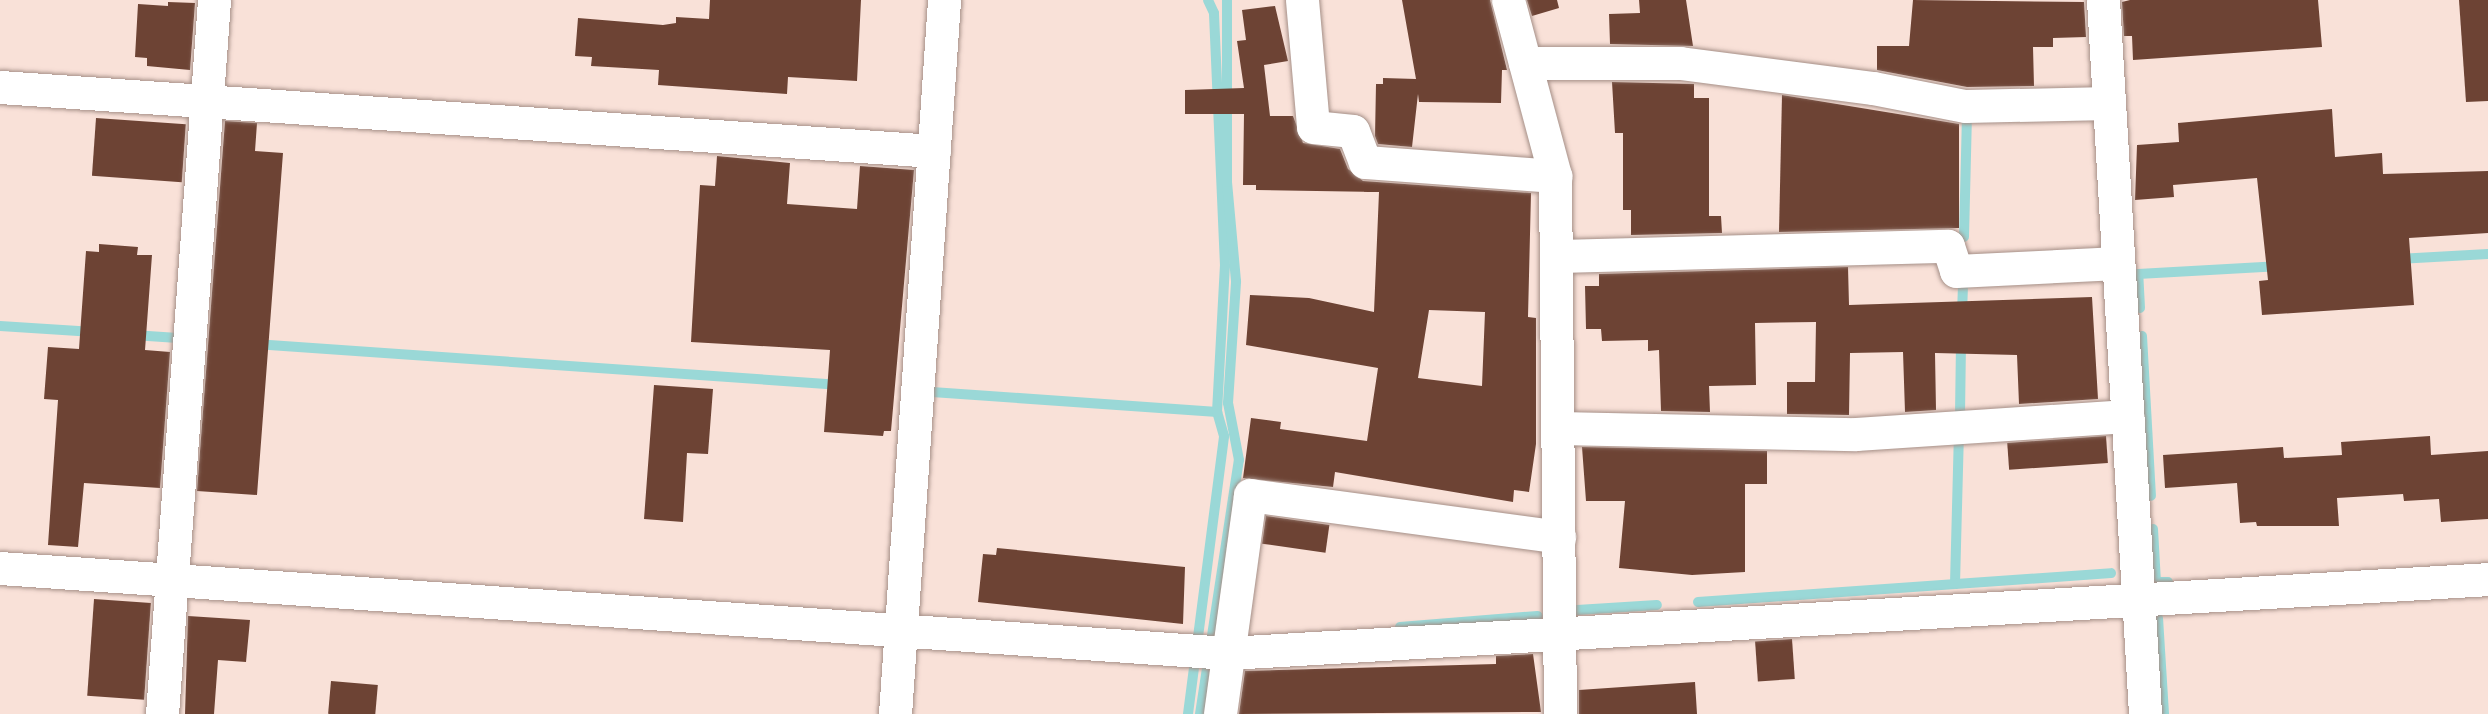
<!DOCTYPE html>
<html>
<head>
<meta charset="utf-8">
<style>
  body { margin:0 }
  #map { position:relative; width:2488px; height:714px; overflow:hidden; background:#f9e1d8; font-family:"Roboto Serif",serif }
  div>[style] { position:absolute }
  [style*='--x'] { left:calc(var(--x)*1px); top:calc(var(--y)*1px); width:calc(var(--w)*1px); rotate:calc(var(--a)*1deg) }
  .stream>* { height:10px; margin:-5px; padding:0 5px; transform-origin:5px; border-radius:5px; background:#9ad8d7 }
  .building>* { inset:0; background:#6d4334; transform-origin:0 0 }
  .roads { filter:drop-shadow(0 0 2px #a58f87) drop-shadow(0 0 2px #a58f87) }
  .minor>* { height:33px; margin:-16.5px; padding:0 16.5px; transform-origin:16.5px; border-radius:16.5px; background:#fff }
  span { translate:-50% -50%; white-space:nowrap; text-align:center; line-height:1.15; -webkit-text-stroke:6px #fff; paint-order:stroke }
</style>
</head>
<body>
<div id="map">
  <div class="stream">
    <div style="--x:1964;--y:237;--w:119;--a:-88.6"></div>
    <div style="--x:2398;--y:259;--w:90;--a:-3.2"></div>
    <div style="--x:2140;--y:308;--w:34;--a:-93"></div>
    <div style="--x:2138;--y:274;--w:143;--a:-3.2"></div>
    <div style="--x:1962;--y:314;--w:31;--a:-88"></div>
    <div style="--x:1963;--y:283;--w:9;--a:-6"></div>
    <div style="--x:0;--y:326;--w:94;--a:3.7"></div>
    <div style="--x:133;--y:335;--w:45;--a:3.8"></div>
    <div style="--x:2142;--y:336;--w:160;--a:86.8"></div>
    <div style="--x:255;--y:344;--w:587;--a:4"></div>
    <div style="--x:932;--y:392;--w:286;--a:4"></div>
    <div style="--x:1960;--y:415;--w:73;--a:-89.2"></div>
    <div style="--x:2153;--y:529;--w:53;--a:86.8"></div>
    <div style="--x:2156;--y:582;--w:12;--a:0"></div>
    <div style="--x:1955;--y:584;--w:149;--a:-88.5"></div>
    <div style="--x:1698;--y:602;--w:414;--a:-4"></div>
    <div style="--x:1577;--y:610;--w:80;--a:-3.6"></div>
    <div style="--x:2158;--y:618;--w:96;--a:86.4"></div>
    <div style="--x:1400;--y:627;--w:138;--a:-4.6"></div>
    <div style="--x:1188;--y:714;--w:280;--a:-82.6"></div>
    <div style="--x:1224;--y:436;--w:25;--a:-106"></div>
    <div style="--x:1217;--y:412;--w:146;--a:-86.9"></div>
    <div style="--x:1225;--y:266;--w:253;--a:-92.5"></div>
    <div style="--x:1214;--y:13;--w:14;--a:-115"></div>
    <div style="--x:1200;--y:714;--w:257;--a:-81.3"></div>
    <div style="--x:1239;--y:460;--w:58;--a:-100.9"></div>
    <div style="--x:1228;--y:403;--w:122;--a:-86.2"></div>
    <div style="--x:1236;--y:281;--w:99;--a:-95.2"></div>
    <div style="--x:1227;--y:182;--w:182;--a:-90"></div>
  </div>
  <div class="building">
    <div style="clip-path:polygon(710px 0,861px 0,857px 81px,788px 77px,787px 94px,658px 85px,659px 70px,591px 66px,592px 57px,575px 56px,578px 18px,663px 25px,676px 23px,676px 17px,709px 19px)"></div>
    <div style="clip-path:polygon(1402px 0,1490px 0,1507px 70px,1502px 70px,1501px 103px,1419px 102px,1418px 94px,1412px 147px,1378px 144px,1375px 136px,1376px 84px,1383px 84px,1383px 78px,1416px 79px)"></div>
    <div style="clip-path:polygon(1527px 0,1557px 0,1559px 8px,1532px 16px)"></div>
    <div style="clip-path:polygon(1639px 0,1686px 0,1693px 46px,1610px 44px,1609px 14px,1640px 13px)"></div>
    <div style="clip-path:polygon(1913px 0,2084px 2px,2086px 37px,2053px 38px,2053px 47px,2033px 47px,2034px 86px,1967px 87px,1877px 70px,1877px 46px,1909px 46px)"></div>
    <div style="clip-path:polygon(2318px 0,2322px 47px,2133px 60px,2132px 36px,2124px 36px,2122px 2px,2130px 0)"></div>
    <div style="clip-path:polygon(2459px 0,2488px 0,2488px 101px,2466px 102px)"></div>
    <div style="clip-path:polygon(168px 2px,195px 3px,190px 70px,147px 66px,147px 58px,135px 57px,138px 4px,168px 6px)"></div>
    <div style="clip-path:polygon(evenodd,1275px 6px,1288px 61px,1264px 65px,1270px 116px,1293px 116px,1303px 143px,1340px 149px,1348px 169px,1363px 181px,1531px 193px,1528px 317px,1536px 318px,1536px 444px,1529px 492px,1514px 490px,1513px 502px,1335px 472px,1333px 487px,1243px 478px,1251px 418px,1281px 422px,1280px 429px,1367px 441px,1378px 368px,1246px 345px,1250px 295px,1309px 298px,1374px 312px,1379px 192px,1256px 190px,1256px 185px,1243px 185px,1244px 114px,1185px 114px,1185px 90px,1244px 88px,1237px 41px,1246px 40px,1242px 10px,1275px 6px,1429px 310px,1485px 312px,1482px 386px,1418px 378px,1429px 310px)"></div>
    <div style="clip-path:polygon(1612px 82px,1694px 84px,1694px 98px,1709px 98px,1709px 216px,1721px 216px,1722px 233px,1631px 235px,1631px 210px,1623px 210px,1623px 133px,1615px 133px)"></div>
    <div style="clip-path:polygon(1782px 95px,1959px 124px,1959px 228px,1779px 232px)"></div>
    <div style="clip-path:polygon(2332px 109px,2335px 157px,2382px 153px,2383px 174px,2488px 171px,2488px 233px,2409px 238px,2414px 305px,2262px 315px,2259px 281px,2268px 280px,2257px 178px,2173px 185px,2174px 197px,2135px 200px,2137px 145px,2179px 142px,2178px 123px)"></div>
    <div style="left:96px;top:118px;width:90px;height:58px;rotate:4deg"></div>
    <div style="clip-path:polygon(225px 121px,257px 123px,255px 151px,283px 153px,257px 495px,197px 491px)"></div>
    <div style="clip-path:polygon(717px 156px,790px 163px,787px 204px,857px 209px,860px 166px,914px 170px,891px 431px,884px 431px,883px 436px,824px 432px,830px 350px,691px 342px,700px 185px,715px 186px)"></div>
    <div style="clip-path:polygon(99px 244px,138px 247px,137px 255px,152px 255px,145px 350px,170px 352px,160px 488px,84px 483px,78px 547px,48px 545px,58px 400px,44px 399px,48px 347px,79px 349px,86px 251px,99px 252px)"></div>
    <div style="clip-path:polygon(1848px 267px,1849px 305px,2092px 297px,2098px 399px,2019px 404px,2017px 355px,1935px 353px,1936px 410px,1905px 412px,1903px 352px,1850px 353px,1849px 415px,1787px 414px,1787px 382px,1815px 382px,1816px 322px,1755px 323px,1756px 385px,1709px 386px,1710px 412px,1661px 411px,1659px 350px,1648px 351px,1648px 340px,1602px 341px,1601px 329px,1586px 329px,1585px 286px,1599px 286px,1599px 274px)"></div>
    <div style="clip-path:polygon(654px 385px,713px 389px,708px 454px,687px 453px,683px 522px,644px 519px)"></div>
    <div style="left:2106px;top:436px;width:27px;height:99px;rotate:86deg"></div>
    <div style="clip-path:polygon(2430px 436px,2431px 455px,2488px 451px,2488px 519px,2441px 522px,2439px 499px,2404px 501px,2403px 494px,2337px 498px,2339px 526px,2257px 526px,2256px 522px,2240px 523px,2237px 483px,2165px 488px,2163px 455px,2283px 447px,2284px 458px,2342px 455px,2341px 442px)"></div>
    <div style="clip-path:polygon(1582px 447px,1767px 451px,1767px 484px,1745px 484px,1745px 572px,1692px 575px,1619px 568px,1625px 501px,1586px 501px)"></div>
    <div style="left:1266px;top:516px;width:64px;height:28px;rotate:8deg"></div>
    <div style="clip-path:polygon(997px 548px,1185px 567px,1183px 624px,978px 602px,983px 554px,996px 555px)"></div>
    <div style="left:94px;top:599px;width:57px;height:97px;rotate:4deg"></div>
    <div style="clip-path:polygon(188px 616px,250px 620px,246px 662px,218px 660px,214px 714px,185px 714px)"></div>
    <div style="left:1792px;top:639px;width:40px;height:37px;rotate:86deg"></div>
    <div style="clip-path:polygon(1533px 654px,1541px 712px,1239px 714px,1245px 671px,1496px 664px,1496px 656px)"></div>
    <div style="left:331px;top:681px;width:47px;height:33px;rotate:5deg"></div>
    <div style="clip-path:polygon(1695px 682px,1697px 714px,1579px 714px,1579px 690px)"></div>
  </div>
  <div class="roads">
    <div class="minor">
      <div style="--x:1302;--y:0;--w:127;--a:85"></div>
      <div style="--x:1313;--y:127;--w:40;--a:5.7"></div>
      <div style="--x:1353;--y:131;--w:33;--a:69"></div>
      <div style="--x:1365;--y:162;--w:191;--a:4.2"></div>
      <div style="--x:1508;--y:0;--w:182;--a:75"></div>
      <div style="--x:1555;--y:176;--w:538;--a:89.47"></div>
      <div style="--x:2103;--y:0;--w:715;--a:86.63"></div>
      <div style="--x:1525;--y:63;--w:155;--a:0"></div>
      <div style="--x:1680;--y:63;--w:195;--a:7.4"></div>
      <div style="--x:1873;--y:88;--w:94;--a:11.1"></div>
      <div style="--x:1965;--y:106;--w:144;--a:-1.2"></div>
      <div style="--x:0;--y:87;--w:936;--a:3.92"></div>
      <div style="--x:1559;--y:256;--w:389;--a:-1.5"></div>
      <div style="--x:1948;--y:246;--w:26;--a:72"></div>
      <div style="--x:1956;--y:271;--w:162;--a:-2.8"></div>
      <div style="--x:1559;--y:428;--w:297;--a:1.2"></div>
      <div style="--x:1856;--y:434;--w:272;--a:-3.8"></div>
      <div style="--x:0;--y:568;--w:1232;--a:3.96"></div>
      <div style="--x:1229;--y:653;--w:1261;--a:-3.36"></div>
      <div style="--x:162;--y:714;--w:716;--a:-85.83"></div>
      <div style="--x:895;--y:714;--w:716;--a:-86.07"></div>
      <div style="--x:1220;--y:714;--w:221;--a:-82.2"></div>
      <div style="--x:1250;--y:495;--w:312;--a:7.7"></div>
    </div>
  </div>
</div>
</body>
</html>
